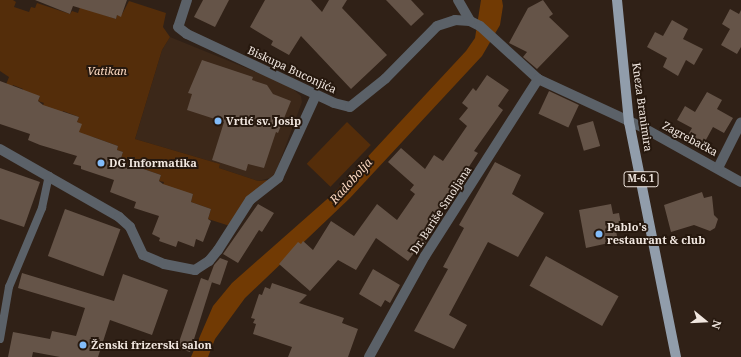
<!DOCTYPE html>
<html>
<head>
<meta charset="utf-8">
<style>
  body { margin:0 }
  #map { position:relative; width:741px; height:357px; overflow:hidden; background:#302117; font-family:"Noto Serif",serif }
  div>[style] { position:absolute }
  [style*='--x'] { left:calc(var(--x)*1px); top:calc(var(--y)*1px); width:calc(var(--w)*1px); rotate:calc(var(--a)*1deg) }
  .built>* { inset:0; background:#3c2819 }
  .green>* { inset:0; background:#542d0a; transform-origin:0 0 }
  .water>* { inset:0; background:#713a04 }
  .building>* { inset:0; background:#655448; transform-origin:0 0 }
  .service>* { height:8px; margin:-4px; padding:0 4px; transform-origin:4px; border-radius:4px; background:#5b6168 }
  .minor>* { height:10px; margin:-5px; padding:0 5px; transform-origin:5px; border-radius:5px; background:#5b6168 }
  .primary>* { height:10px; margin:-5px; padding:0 5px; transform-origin:5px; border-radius:5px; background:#919dab }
  .dots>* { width:11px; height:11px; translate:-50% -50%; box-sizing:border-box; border:2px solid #26180e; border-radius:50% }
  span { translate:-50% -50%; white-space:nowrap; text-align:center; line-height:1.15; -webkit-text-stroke:4px #26180e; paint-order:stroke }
  .shield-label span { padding:1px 3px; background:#26180e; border:1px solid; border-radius:3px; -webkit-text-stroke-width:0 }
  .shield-label { font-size:10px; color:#f1e7e0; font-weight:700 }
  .street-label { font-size:11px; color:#f1e7e0 }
  .park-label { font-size:11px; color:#fddac1; font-style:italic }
  .poi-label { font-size:11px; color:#f1e7e0; font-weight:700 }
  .left { translate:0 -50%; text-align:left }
  .water-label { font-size:12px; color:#f9d6be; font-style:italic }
  .north { position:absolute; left:685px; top:301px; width:40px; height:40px; -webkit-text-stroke:3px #26180e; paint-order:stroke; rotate:108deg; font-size:11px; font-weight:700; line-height:16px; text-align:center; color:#f1e7e0 }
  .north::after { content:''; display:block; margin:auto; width:14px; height:18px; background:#f1e7e0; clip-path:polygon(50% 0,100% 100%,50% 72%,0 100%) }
</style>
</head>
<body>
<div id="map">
  <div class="built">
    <div style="clip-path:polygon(170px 37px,288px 85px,301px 96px,302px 102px,274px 177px,258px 181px,219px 168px,220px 164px,135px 139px,162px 50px)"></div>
  </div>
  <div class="green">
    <div style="clip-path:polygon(0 0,13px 0,16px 2px,14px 7px,29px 12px,31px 7px,35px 8px,37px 3px,70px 14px,72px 11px,78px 13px,80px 7px,116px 19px,117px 15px,121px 16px,129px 1px,166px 13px,163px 27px,170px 37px,162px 50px,135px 139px,220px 164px,219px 168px,258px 181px,268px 180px,233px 227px,208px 219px,211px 209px,191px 202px,193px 194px,162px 187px,164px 182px,159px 181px,161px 175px,120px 161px,123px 152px,117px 150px,118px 146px,93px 137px,77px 135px,81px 124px,77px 122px,79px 117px,63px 111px,60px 119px,42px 107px,44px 103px,38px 101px,40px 96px,22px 95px,23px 89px,13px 85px,11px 89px,5px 87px,9px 77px,0 71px)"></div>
    <div style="left:347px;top:122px;width:33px;height:58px;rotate:44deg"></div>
  </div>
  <div class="water">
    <div style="clip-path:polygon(481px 0,502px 0,503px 6px,500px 25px,482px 56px,350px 198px,245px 298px,215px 339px,208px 357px,191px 357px,213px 306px,232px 283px,334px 193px,466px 51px,475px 38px)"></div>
  </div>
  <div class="building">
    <div style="clip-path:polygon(35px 0,127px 0,121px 17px,117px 15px,116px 19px,73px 6px,70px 14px)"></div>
    <div style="clip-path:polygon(203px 0,229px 0,215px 27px,194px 17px)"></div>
    <div style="clip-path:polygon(265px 0,311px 0,322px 12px,329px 0,347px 0,342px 8px,387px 55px,351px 89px,301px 36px,289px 55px,271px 45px,273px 41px,250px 27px)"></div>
    <div style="clip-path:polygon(386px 0,411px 0,424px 14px,411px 26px)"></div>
    <div style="clip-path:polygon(543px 0,553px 14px,549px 17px,569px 36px,537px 69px,523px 57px,527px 52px,509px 43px,528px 8px)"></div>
    <div style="clip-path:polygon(730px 9px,739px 14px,741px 10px,741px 47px,737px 54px,721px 45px,730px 29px,722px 24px)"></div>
    <div style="clip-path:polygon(672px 20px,688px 29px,683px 39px,703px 49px,694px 65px,686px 60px,678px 76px,663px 67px,667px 58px,647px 47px,655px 32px,663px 36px)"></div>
    <div style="clip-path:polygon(202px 60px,253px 77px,252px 80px,267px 85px,273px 94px,291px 101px,278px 133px,276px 132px,264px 168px,248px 164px,246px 171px,212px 160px,224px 122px,187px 110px,192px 94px,188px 93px)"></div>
    <div style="clip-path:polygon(487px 75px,509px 90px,498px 106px,503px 110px,474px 151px,478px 153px,422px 238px,427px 241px,420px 251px,417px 249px,408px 261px,376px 238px,356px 270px,338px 260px,310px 291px,279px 264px,298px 242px,301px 244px,303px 241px,313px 250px,331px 221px,354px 236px,377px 204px,397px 220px,415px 194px,410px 190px,414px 185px,388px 162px,401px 148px,425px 169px,434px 155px,443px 161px,467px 126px,459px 119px,468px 108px,462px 103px,473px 88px,476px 91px)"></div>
    <div style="clip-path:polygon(0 81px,40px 96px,38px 101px,43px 105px,79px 117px,77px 122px,82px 124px,79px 132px,118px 146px,117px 150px,123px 152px,120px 161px,161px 175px,159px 181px,163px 184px,193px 194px,191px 202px,211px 209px,208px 219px,211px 221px,203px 242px,196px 239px,194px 247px,178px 241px,176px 247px,159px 241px,160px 238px,152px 234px,159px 216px,134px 208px,136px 202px,110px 192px,114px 180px,81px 169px,81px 166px,73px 164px,77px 156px,40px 145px,28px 140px,30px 134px,0 124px)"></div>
    <div style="left:549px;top:91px;width:33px;height:25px;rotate:25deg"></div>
    <div style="clip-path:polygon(707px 92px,722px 100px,717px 109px,733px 118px,724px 133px,713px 127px,702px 147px,686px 138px,692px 128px,677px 120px,685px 106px,695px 112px)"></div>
    <div style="left:593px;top:121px;width:26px;height:17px;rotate:74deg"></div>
    <div style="clip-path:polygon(495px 162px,521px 175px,512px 194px,544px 213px,518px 257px,488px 242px,449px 315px,467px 325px,454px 349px,414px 331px,448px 269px,443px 267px,464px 228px,459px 225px)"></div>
    <div style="clip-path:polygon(0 168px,40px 182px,24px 227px,0 219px)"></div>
    <div style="clip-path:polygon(702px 192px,704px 198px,712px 196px,714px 215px,718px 219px,715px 228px,710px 231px,694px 225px,671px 232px,664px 205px)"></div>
    <div style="clip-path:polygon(258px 204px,274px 213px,262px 232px,259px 230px,238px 263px,223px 254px)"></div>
    <div style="clip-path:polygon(611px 204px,613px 214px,619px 213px,622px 230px,616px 231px,618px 241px,586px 248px,579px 210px)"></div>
    <div style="left:65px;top:209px;width:59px;height:50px;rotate:20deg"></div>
    <div style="left:546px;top:256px;width:83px;height:34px;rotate:29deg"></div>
    <div style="clip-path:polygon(220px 258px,228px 261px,220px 285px,208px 281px,214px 265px)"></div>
    <div style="clip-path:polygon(373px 269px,400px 285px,390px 303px,385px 300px,381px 307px,359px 294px)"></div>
    <div style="clip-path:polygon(22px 273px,114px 301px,123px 274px,168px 290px,152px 335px,110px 320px,98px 357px,60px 357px,33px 352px,32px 357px,8px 357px,13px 332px,50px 339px,52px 331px,76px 336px,85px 308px,18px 288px)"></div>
    <div style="clip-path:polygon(201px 278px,212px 282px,190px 352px,177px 348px)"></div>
    <div style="clip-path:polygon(272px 283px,307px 295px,299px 303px,344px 318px,342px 323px,358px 329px,348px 357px,288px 357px,292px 347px,253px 334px,256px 324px,253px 323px,255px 319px,251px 318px,259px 294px,262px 295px,265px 287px,270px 289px)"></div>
  </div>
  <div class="service">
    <div style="--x:0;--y:339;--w:53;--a:-80.2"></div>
    <div style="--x:9;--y:287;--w:86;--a:-67.3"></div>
    <div style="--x:42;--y:208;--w:33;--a:-78"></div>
  </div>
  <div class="minor">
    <div style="--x:187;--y:0;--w:28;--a:108"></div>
    <div style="--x:178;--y:27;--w:11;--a:38"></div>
    <div style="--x:187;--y:34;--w:162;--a:25.1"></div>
    <div style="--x:334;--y:103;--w:16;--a:14"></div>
    <div style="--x:350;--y:107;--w:45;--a:-38.7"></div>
    <div style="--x:385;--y:79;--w:74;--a:-45.5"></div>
    <div style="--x:437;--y:26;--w:19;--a:-18"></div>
    <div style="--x:455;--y:20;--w:15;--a:4"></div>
    <div style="--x:470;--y:21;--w:11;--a:27"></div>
    <div style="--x:480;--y:26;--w:79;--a:42.4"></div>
    <div style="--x:538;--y:79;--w:115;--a:24.8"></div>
    <div style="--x:642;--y:127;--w:113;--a:29.1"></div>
    <div style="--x:458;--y:0;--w:24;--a:60"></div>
    <div style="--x:0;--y:149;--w:137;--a:29.7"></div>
    <div style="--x:119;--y:217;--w:15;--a:42"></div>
    <div style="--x:130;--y:227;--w:31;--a:65"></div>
    <div style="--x:143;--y:255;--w:23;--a:23"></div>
    <div style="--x:164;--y:264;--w:32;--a:11"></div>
    <div style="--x:195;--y:270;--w:17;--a:-33"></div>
    <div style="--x:209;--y:261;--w:14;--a:-51"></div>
    <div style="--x:218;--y:250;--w:59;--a:-57.4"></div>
    <div style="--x:250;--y:200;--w:36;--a:-38"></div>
    <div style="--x:278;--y:178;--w:91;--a:-65.4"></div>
    <div style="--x:718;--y:168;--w:51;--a:-63.4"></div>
    <div style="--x:369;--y:357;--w:115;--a:-61"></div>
    <div style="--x:425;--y:256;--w:210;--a:-57.4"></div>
  </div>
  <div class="primary">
    <div style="--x:617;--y:0;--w:123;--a:84.4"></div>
    <div style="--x:629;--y:122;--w:240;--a:78.7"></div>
  </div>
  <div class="dots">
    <div style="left:218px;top:121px;background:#82bcfa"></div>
    <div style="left:101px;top:163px;background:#82bcfa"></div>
    <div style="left:599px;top:234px;background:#82bcfa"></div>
    <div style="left:83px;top:345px;background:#82bcfa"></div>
  </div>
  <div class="shield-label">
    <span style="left:641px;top:179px">M-6.1</span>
  </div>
  <div class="street-label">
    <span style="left:292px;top:70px;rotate:25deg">Biskupa Buconjića</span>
    <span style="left:642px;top:107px;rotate:82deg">Kneza Branimira</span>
    <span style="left:690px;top:139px;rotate:28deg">Zagrebačka</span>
    <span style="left:441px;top:210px;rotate:-57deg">Dr. Bariše Smoljana</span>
  </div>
  <div class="park-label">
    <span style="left:107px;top:71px">Vatikan</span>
  </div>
  <div class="poi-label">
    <span class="left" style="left:226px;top:121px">Vrtić sv. Josip</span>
    <span class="left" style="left:109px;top:163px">DG Informatika</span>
    <span class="left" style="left:607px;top:234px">Pablo's<br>restaurant &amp; club</span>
    <span class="left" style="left:91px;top:345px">Ženski frizerski salon</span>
  </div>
  <div class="water-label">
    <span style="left:351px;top:181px;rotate:-48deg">Radobolja</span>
  </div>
  <div class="north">N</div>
</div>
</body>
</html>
